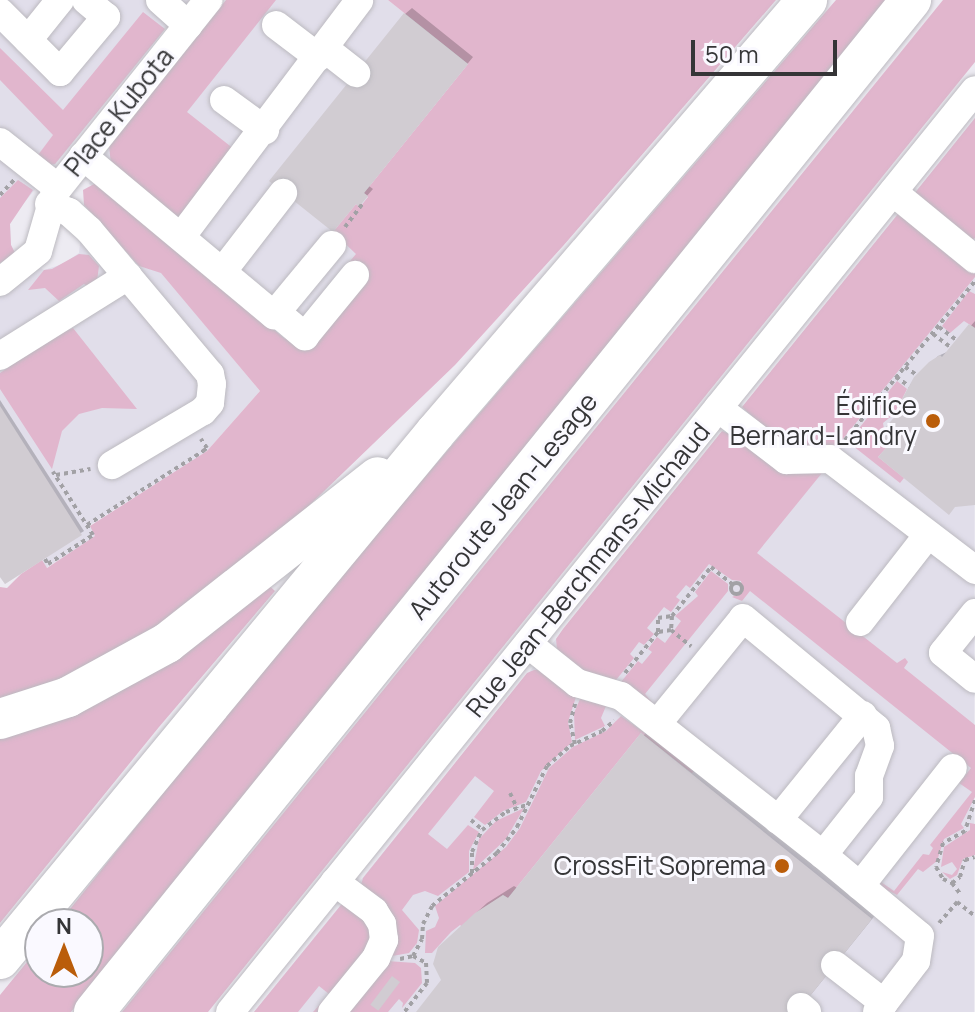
<!DOCTYPE html>
<html>
<head>
<meta charset="utf-8">
<style>
  body { margin:0 }
  #map { position:relative; width:975px; height:1012px; overflow:hidden; background:#edebf2; font-family:Manrope,sans-serif }
  div>[style] { position:absolute }
  [style*='--x'] { left:calc(var(--x)*1px); top:calc(var(--y)*1px); width:calc(var(--w)*1px); rotate:calc(var(--a)*1deg) }
  .built>* { inset:0; background:#e1deea }
  .green>* { inset:0; background:#e1b6cd }
  .shadow>* { inset:0; background:#0003 }
  .building>* { inset:0; background:#d1ccd2; transform-origin:0 0 }
  .path>* { height:4px; margin-top:-2px; transform-origin:0; background:repeating-linear-gradient(90deg,#a2a1a5 0 4px,transparent 0 8px) }
  .path>.ring { margin:-2px; padding:0; box-sizing:content-box; background:none; border:4px solid #a2a1a5; border-radius:50% }
  .roads { filter:drop-shadow(0 0 2px #bcbac0) drop-shadow(0 0 2px #bcbac0) }
  .minor>* { height:28px; margin:-14px; padding:0 14px; transform-origin:14px; border-radius:14px; background:#fff }
  .highway>* { height:40px; margin:-20px; padding:0 20px; transform-origin:20px; border-radius:20px; background:#fff }
  .dots>* { width:22px; height:22px; translate:-50% -50%; box-sizing:border-box; border:4px solid #faf9ff; border-radius:50% }
  span { translate:-50% -50%; white-space:nowrap; text-align:center; line-height:1.15; -webkit-text-stroke:6px #faf9ff; paint-order:stroke }
  .street-label { font-size:26px; color:#353537 }
  .poi-label { font-size:26px; color:#353537 }
  .right { translate:-100% -50%; text-align:right }
  .north { position:absolute; left:24px; top:908px; width:80px; height:80px; box-sizing:border-box; background:#faf9ff; border:2px solid #ababaf; border-radius:50%; rotate:0deg; font-size:22px; font-weight:700; line-height:32px; text-align:center; color:#353537 }
  .north::after { content:''; display:block; margin:auto; width:28px; height:36px; background:#ba5d0a; clip-path:polygon(50% 0,100% 100%,50% 72%,0 100%) }
  .scale { position:absolute; left:691px; top:40px; width:146px; height:36px; box-sizing:border-box; border:4px solid #353537; border-top:0; padding-left:10px; font-size:24px; line-height:28px; white-space:nowrap; color:#353537; -webkit-text-stroke:6px #faf9ff; paint-order:stroke }
</style>
</head>
<body>
<div id="map">
  <div class="built">
    <div style="clip-path:polygon(0 0,189px 0,15px 214px,10px 224px,11px 245px,15px 253px,44px 270px,63px 264px,79px 253px,84px 205px,139px 266px,161px 272px,260px 391px,207px 451px,90px 525px,96px 536px,46px 568px,42px 560px,5px 584px,0 577px)"></div>
    <div style="clip-path:polygon(226px 0,388px 0,468px 64px,364px 193px,368px 196px,356px 254px,376px 279px,307px 358px,89px 184px,109px 146px)"></div>
    <div style="clip-path:polygon(975px 118px,974px 1012px,254px 1012px,556px 639px)"></div>
  </div>
  <div class="green">
    <div style="clip-path:polygon(226px 0,276px 0,187px 112px,239px 153px,183px 221px,111px 164px,109px 146px)"></div>
    <div style="clip-path:polygon(388px 0,776px 0,563px 246px,455px 365px,291px 523px,195px 602px,110px 658px,0 704px,0 577px,0 587px,7px 588px,21px 574px,42px 560px,47px 568px,95px 536px,90px 526px,207px 451px,260px 391px,161px 273px,139px 266px,84px 205px,83px 190px,96px 183px,105px 189px,285px 339px,292px 332px,312px 348px,369px 279px,355px 267px,299px 322px,356px 254px,333px 232px,356px 204px,360px 207px,368px 197px,364px 193px,468px 64px)"></div>
    <div style="clip-path:polygon(836px 0,891px 0,71px 1012px,0 1012px,0 995px,40px 946px,40px 972px,88px 972px,88px 924px,58px 924px,245px 691px,435px 465px)"></div>
    <div style="clip-path:polygon(943px 0,975px 0,975px 62px,208px 1012px,122px 1012px)"></div>
    <div style="clip-path:polygon(143px 12px,165px 29px,55px 164px,49px 165px,38px 155px,53px 135px,0 80px,0 48px,63px 110px)"></div>
    <div style="clip-path:polygon(975px 118px,975px 238px,971px 241px,914px 194px)"></div>
    <div style="clip-path:polygon(18px 180px,33px 190px,10px 224px,11px 245px,15px 253px,0 263px,0 198px)"></div>
    <div style="clip-path:polygon(898px 214px,975px 272px,975px 277px,837px 446px,789px 449px,742px 407px)"></div>
    <div style="clip-path:polygon(79px 254px,89px 255px,99px 266px,97px 281px,89px 287px,84px 284px,59px 301px,45px 288px,28px 290px,44px 270px,52px 269px)"></div>
    <div style="clip-path:polygon(969px 291px,975px 294px,975px 328px,964px 321px,950px 333px,942px 326px)"></div>
    <div style="clip-path:polygon(73px 328px,137px 409px,102px 408px,79px 414px,62px 431px,52px 469px,0 389px,0 373px,54px 336px)"></div>
    <div style="clip-path:polygon(897px 381px,907px 389px,901px 401px,905px 405px,883px 423px,887px 447px,878px 457px,904px 478px,900px 483px,848px 442px)"></div>
    <div style="clip-path:polygon(722px 431px,822px 473px,757px 553px,897px 663px,905px 658px,908px 662px,904px 668px,975px 725px,975px 797px,961px 824px,964px 828px,944px 839px,937px 861px,923px 872px,918px 869px,897px 895px,877px 885px,881px 882px,894px 891px,923px 854px,929px 855px,933px 848px,930px 845px,972px 792px,959px 783px,971px 768px,750px 591px,742px 601px,732px 597px,743px 592px,741px 581px,732px 580px,709px 564px,690px 588px,686px 585px,676px 597px,680px 600px,671px 612px,664px 607px,647px 628px,654px 634px,644px 645px,639px 642px,630px 654px,634px 658px,616px 680px,588px 676px,557px 649px,556px 639px,563px 629px)"></div>
    <div style="clip-path:polygon(711px 571px,728px 584px,728px 591px,645px 694px,656px 707px,621px 682px,638px 661px,642px 664px,652px 652px,648px 649px,657px 637px,665px 643px,681px 621px,675px 616px,698px 596px,695px 592px)"></div>
    <div style="clip-path:polygon(263px 580px,275px 591px,159px 727px,0 923px,0 736px)"></div>
    <div style="clip-path:polygon(534px 670px,541px 670px,576px 697px,568px 722px,572px 742px,541px 771px,526px 802px,503px 811px,485px 825px,474px 817px,494px 791px,475px 776px,428px 834px,447px 849px,468px 825px,479px 832px,469px 851px,469px 872px,438px 896px,425px 891px,413px 895px,402px 910px,419px 930px,417px 943px,409px 953px,392px 956px,361px 885px,363px 878px,527px 673px)"></div>
    <div style="clip-path:polygon(580px 699px,606px 706px,601px 718px,605px 726px,575px 740px,574px 713px)"></div>
    <div style="clip-path:polygon(621px 716px,696px 769px,692px 773px,641px 733px,508px 898px,503px 895px,481px 910px,464px 928px,460px 925px,451px 932px,432px 953px,425px 953px,426px 931px,435px 927px,439px 918px,435px 906px,506px 847px,520px 828px,549px 768px,573px 747px,606px 731px)"></div>
    <div style="clip-path:polygon(524px 808px,506px 839px,473px 870px,479px 839px,496px 821px)"></div>
    <div style="clip-path:polygon(970px 823px,975px 824px,975px 855px,963px 859px,957px 875px,950px 879px,942px 872px,952px 875px,957px 869px,952px 862px,941px 867px,944px 847px,970px 830px)"></div>
    <div style="clip-path:polygon(347px 904px,372px 928px,370px 947px,317px 1012px,313px 1012px,329px 994px,319px 986px,298px 1012px,254px 1012px,341px 905px)"></div>
    <div style="clip-path:polygon(387px 961px,415px 963px,421px 968px,422px 983px,402px 1008px,403px 1003px,399px 999px,388px 1012px,349px 1012px)"></div>
  </div>
  <div class="shadow">
    <div style="clip-path:polygon(412px 8px,473px 57px,369px 186px,373px 189px,359px 205px,405px 14px)"></div>
    <div style="clip-path:polygon(975px 321px,975px 503px,890px 447px,914px 382px,938px 356px,949px 351px)"></div>
    <div style="clip-path:polygon(0 400px,84px 531px,5px 581px,0 573px)"></div>
    <div style="clip-path:polygon(653px 724px,881px 908px,797px 1012px,418px 1012px,444px 981px,450px 937px,487px 903px,514px 886px,519px 889px)"></div>
  </div>
  <div class="building">
    <div style="clip-path:polygon(404px 13px,468px 64px,364px 193px,368px 196px,359px 207px,356px 204px,333px 232px,269px 181px)"></div>
    <div style="clip-path:polygon(969px 324px,975px 328px,975px 505px,955px 507px,949px 515px,878px 457px,887px 447px,876px 438px,905px 405px,901px 401px,914px 377px,929px 362px,940px 355px,942px 357px)"></div>
    <div style="clip-path:polygon(0 406px,82px 535px,5px 584px,0 577px)"></div>
    <div style="clip-path:polygon(641px 733px,872px 919px,797px 1012px,416px 1012px,441px 980px,433px 964px,438px 947px,475px 913px,503px 895px,508px 898px)"></div>
    <div style="left:392px;top:976px;width:10px;height:36px;rotate:37deg"></div>
  </div>
  <div class="path">
    <div style="--x:0;--y:195;--w:21;--a:-47"></div>
    <div style="--x:345;--y:227;--w:30;--a:-53"></div>
    <div style="--x:939;--y:327;--w:21;--a:37"></div>
    <div style="--x:933;--y:334;--w:21;--a:37"></div>
    <div style="--x:905;--y:367;--w:14;--a:34"></div>
    <div style="--x:896;--y:377;--w:16;--a:35"></div>
    <div style="--x:845;--y:440;--w:205;--a:-50.7"></div>
    <div style="--x:56;--y:475;--w:35;--a:-10"></div>
    <div style="--x:87;--y:525;--w:138;--a:-32.5"></div>
    <div style="--x:203;--y:451;--w:5;--a:-37"></div>
    <div style="--x:207;--y:448;--w:11;--a:-124"></div>
    <div style="--x:45;--y:559;--w:6;--a:59"></div>
    <div style="--x:48;--y:564;--w:54;--a:-32.8"></div>
    <div style="--x:93;--y:535;--w:75;--a:-122.4"></div>
    <div class="ring" style="left:730.5px;top:582.5px;width:7px;height:7px"></div>
    <div style="--x:672;--y:616;--w:63;--a:-51.5"></div>
    <div style="--x:711;--y:567;--w:27;--a:39"></div>
    <div style="--x:671;--y:630;--w:26;--a:39"></div>
    <div style="--x:625;--y:673;--w:53;--a:-51.2"></div>
    <div style="--x:658;--y:632;--w:14;--a:-90"></div>
    <div style="--x:658;--y:618;--w:14;--a:-8"></div>
    <div style="--x:672;--y:616;--w:14;--a:94"></div>
    <div style="--x:671;--y:630;--w:13;--a:171"></div>
    <div style="--x:575;--y:744;--w:22;--a:-103"></div>
    <div style="--x:570;--y:723;--w:20;--a:-75"></div>
    <div style="--x:510;--y:793;--w:17;--a:65"></div>
    <div style="--x:975;--y:800;--w:33;--a:108"></div>
    <div style="--x:965;--y:831;--w:25;--a:151"></div>
    <div style="--x:943;--y:843;--w:25;--a:106"></div>
    <div style="--x:936;--y:867;--w:14;--a:60"></div>
    <div style="--x:943;--y:879;--w:10;--a:24"></div>
    <div style="--x:952;--y:883;--w:10;--a:-37"></div>
    <div style="--x:960;--y:877;--w:18;--a:-74"></div>
    <div style="--x:965;--y:860;--w:10;--a:-17"></div>
    <div style="--x:471;--y:820;--w:16;--a:40"></div>
    <div style="--x:472;--y:873;--w:21;--a:-90"></div>
    <div style="--x:472;--y:852;--w:24;--a:-66"></div>
    <div style="--x:482;--y:830;--w:30;--a:-37"></div>
    <div style="--x:506;--y:812;--w:21;--a:-19"></div>
    <div style="--x:952;--y:883;--w:15;--a:53"></div>
    <div style="--x:939;--y:923;--w:28;--a:-49"></div>
    <div style="--x:957;--y:902;--w:23;--a:38"></div>
    <div style="--x:413;--y:956;--w:19;--a:-62"></div>
    <div style="--x:422;--y:939;--w:15;--a:-86"></div>
    <div style="--x:423;--y:924;--w:20;--a:-63"></div>
    <div style="--x:432;--y:906;--w:84;--a:-39.2"></div>
    <div style="--x:497;--y:853;--w:33;--a:-52"></div>
    <div style="--x:517;--y:827;--w:68;--a:-63.8"></div>
    <div style="--x:547;--y:766;--w:30;--a:-41"></div>
    <div style="--x:570;--y:746;--w:35;--a:-25"></div>
    <div style="--x:602;--y:731;--w:16;--a:-40"></div>
    <div style="--x:400;--y:959;--w:13;--a:-13"></div>
    <div style="--x:413;--y:956;--w:15;--a:28"></div>
    <div style="--x:426;--y:963;--w:20;--a:87"></div>
    <div style="--x:427;--y:983;--w:37;--a:128"></div>
  </div>
  <div class="roads">
    <div class="minor">
      <div style="--x:160;--y:0;--w:38;--a:42"></div>
      <div style="--x:0;--y:12;--w:85;--a:45"></div>
      <div style="--x:60;--y:72;--w:72;--a:-50.1"></div>
      <div style="--x:106;--y:17;--w:26;--a:-140"></div>
      <div style="--x:276;--y:25;--w:53;--a:37.3"></div>
      <div style="--x:28;--y:40;--w:51;--a:-51.3"></div>
      <div style="--x:324;--y:48;--w:41;--a:38"></div>
      <div style="--x:224;--y:100;--w:51;--a:36.2"></div>
      <div style="--x:0;--y:142;--w:74;--a:38.4"></div>
      <div style="--x:83;--y:156;--w:249;--a:39.8"></div>
      <div style="--x:274;--y:315;--w:91;--a:-50.4"></div>
      <div style="--x:893;--y:192;--w:106;--a:39.3"></div>
      <div style="--x:49;--y:204;--w:22;--a:22"></div>
      <div style="--x:69;--y:212;--w:27;--a:42"></div>
      <div style="--x:89;--y:230;--w:188;--a:50"></div>
      <div style="--x:210;--y:374;--w:10;--a:79"></div>
      <div style="--x:212;--y:384;--w:19;--a:96"></div>
      <div style="--x:210;--y:403;--w:11;--a:131"></div>
      <div style="--x:203;--y:411;--w:106;--a:149.3"></div>
      <div style="--x:181;--y:237;--w:296;--a:-53"></div>
      <div style="--x:222;--y:272;--w:100;--a:-52.3"></div>
      <div style="--x:0;--y:282;--w:49;--a:-39.2"></div>
      <div style="--x:38;--y:251;--w:61;--a:-73.9"></div>
      <div style="--x:55;--y:192;--w:246;--a:-51.4"></div>
      <div style="--x:276;--y:312;--w:38;--a:40"></div>
      <div style="--x:305;--y:336;--w:79;--a:-50.7"></div>
      <div style="--x:0;--y:356;--w:151;--a:-32"></div>
      <div style="--x:718;--y:408;--w:86;--a:37.4"></div>
      <div style="--x:786;--y:460;--w:44;--a:-1.3"></div>
      <div style="--x:830;--y:459;--w:183;--a:37.4"></div>
      <div style="--x:975;--y:613;--w:51;--a:128.7"></div>
      <div style="--x:943;--y:653;--w:41;--a:39.1"></div>
      <div style="--x:860;--y:622;--w:109;--a:-52.1"></div>
      <div style="--x:528;--y:644;--w:63;--a:38.5"></div>
      <div style="--x:577;--y:683;--w:46;--a:16.5"></div>
      <div style="--x:621;--y:696;--w:257;--a:38.2"></div>
      <div style="--x:657;--y:724;--w:136;--a:-50.9"></div>
      <div style="--x:743;--y:618;--w:173;--a:39.6"></div>
      <div style="--x:876;--y:728;--w:18;--a:77"></div>
      <div style="--x:880;--y:746;--w:32;--a:110"></div>
      <div style="--x:869;--y:776;--w:21;--a:90"></div>
      <div style="--x:869;--y:797;--w:74;--a:128.4"></div>
      <div style="--x:823;--y:855;--w:126;--a:39.9"></div>
      <div style="--x:920;--y:936;--w:25;--a:99"></div>
      <div style="--x:916;--y:961;--w:64;--a:127.4"></div>
      <div style="--x:778;--y:820;--w:135;--a:-51"></div>
      <div style="--x:860;--y:886;--w:150;--a:-51.8"></div>
      <div style="--x:835;--y:965;--w:62;--a:37.8"></div>
      <div style="--x:801;--y:1007;--w:8;--a:40"></div>
      <div style="--x:230;--y:1012;--w:1185;--a:-51.06"></div>
      <div style="--x:332;--y:1012;--w:70;--a:-50.8"></div>
      <div style="--x:376;--y:958;--w:20;--a:-66"></div>
      <div style="--x:384;--y:940;--w:16;--a:-97"></div>
      <div style="--x:382;--y:924;--w:15;--a:-122"></div>
      <div style="--x:374;--y:911;--w:49;--a:-143.4"></div>
    </div>
    <div class="highway">
      <div style="--x:0;--y:719;--w:71;--a:-17.9"></div>
      <div style="--x:68;--y:697;--w:113;--a:-28.6"></div>
      <div style="--x:167;--y:643;--w:268;--a:-38.2"></div>
      <div style="--x:0;--y:959;--w:683;--a:-50.41"></div>
      <div style="--x:435;--y:433;--w:571;--a:-49.33"></div>
      <div style="--x:94;--y:1012;--w:1301;--a:-51.09"></div>
    </div>
  </div>
  <div class="dots">
    <div style="left:933px;top:421px;background:#ba5d0a"></div>
    <div style="left:782px;top:866px;background:#ba5d0a"></div>
  </div>
  <div class="street-label">
    <span style="left:119px;top:112px;rotate:-51deg">Place Kubota</span>
    <span style="left:503px;top:506px;rotate:-51deg">Autoroute Jean-Lesage</span>
    <span style="left:588px;top:570px;rotate:-51deg">Rue Jean-Berchmans-Michaud</span>
  </div>
  <div class="poi-label">
    <span class="right" style="left:917px;top:421px">Édifice<br>Bernard-Landry</span>
    <span class="right" style="left:766px;top:866px">CrossFit Soprema</span>
  </div>
  <div class="north">N</div>
  <div class="scale">50 m</div>
</div>
</body>
</html>
